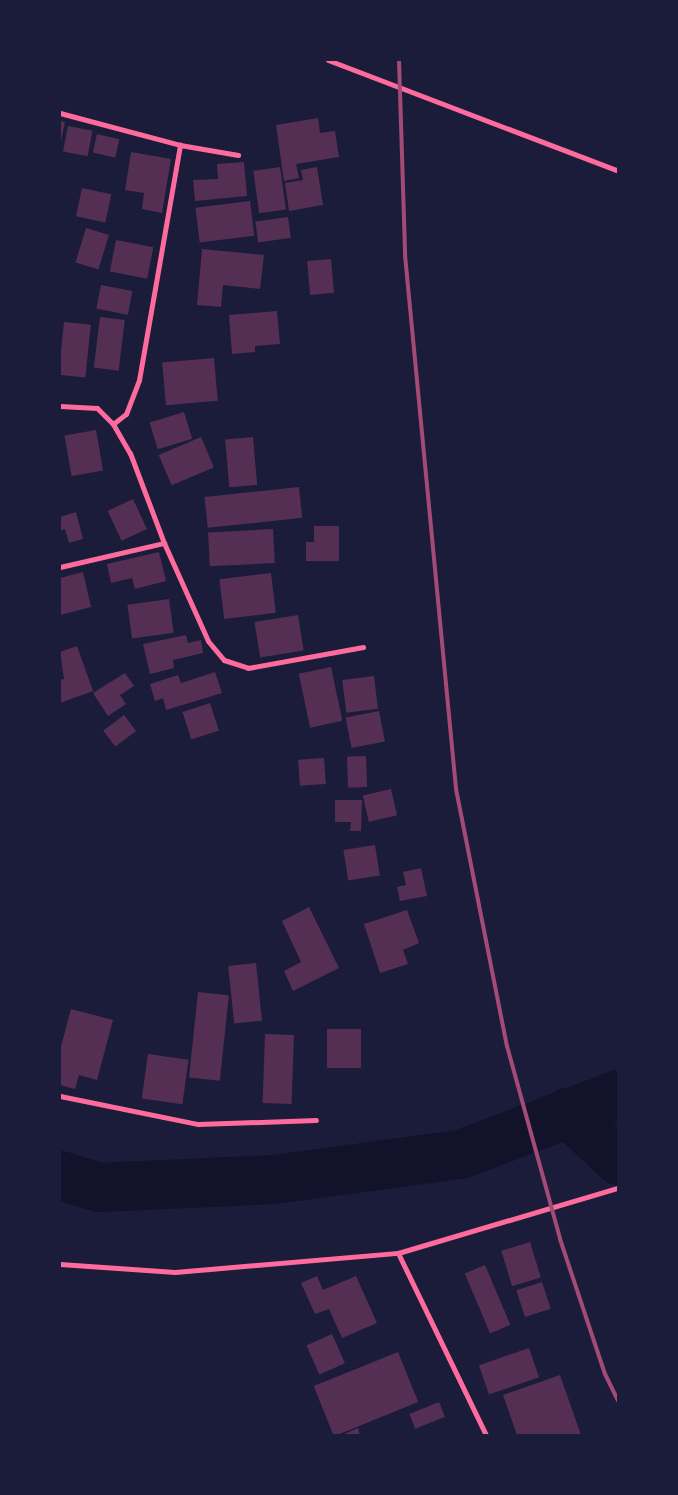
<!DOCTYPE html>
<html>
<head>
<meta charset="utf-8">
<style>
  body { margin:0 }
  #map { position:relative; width:678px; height:1495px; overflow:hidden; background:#1b1b3a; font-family:Ubuntu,sans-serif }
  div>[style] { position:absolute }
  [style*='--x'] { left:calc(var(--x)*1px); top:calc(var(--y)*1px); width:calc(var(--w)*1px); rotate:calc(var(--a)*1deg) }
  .river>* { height:49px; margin:-24.5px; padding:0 24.5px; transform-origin:24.5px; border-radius:24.5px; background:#12122b }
  .building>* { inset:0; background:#542f53; transform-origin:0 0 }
  .minor>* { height:5px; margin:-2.5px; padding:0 2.5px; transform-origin:2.5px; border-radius:2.5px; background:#ff6b9d }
  .rail>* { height:4px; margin:-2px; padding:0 2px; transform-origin:2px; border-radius:2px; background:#a44b75 }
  span { translate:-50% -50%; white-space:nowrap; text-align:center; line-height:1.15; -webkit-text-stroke:4px #1b1b3a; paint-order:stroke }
  .frame { position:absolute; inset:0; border:61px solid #1b1b3a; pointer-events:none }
</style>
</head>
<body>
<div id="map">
  <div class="river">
    <div style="--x:567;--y:1112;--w:70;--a:43.3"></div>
    <div style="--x:60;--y:1175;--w:41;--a:17.1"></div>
    <div style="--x:99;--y:1187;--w:175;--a:-2.6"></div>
    <div style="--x:274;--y:1179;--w:188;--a:-7.7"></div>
    <div style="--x:460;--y:1154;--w:169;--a:-20.8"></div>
  </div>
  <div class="building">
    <div style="clip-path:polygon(318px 118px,320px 133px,335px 131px,339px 157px,296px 164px,299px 178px,284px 181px,276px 125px)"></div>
    <div style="clip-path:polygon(60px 121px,65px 122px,61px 141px,60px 141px)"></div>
    <div style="left:68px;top:126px;width:25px;height:26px;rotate:11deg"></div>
    <div style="left:97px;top:134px;width:23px;height:19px;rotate:13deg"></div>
    <div style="clip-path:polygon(131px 152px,171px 159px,162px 213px,142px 209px,144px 193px,125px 190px)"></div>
    <div style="clip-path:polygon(244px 162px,247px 196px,195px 201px,193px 180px,218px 179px,217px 164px)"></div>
    <div style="left:280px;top:167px;width:43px;height:27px;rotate:82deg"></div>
    <div style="clip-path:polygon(317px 167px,323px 205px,289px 211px,285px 183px,303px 180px,301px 170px)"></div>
    <div style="left:82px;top:188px;width:30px;height:29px;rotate:12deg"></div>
    <div style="left:250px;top:201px;width:35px;height:55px;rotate:83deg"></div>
    <div style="left:288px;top:217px;width:21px;height:33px;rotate:82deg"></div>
    <div style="left:86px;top:228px;width:24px;height:36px;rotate:17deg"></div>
    <div style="left:116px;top:240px;width:38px;height:32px;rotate:11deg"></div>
    <div style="clip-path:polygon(202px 249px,264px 255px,260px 289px,223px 285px,221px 307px,197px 305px)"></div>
    <div style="left:331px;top:259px;width:34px;height:24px;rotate:85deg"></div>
    <div style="left:101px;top:285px;width:32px;height:24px;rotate:11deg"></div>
    <div style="clip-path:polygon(277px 311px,280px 344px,255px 346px,255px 352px,232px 354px,229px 315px)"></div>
    <div style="left:100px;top:317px;width:25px;height:51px;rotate:7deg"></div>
    <div style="left:64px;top:322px;width:27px;height:53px;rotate:6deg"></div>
    <div style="left:214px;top:358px;width:43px;height:52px;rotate:85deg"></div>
    <div style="left:184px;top:412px;width:28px;height:36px;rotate:73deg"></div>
    <div style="left:96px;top:430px;width:41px;height:32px;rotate:80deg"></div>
    <div style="left:201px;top:437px;width:33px;height:46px;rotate:67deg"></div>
    <div style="left:253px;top:437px;width:48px;height:28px;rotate:85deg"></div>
    <div style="left:299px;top:487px;width:31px;height:95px;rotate:84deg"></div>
    <div style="left:133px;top:499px;width:33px;height:28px;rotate:65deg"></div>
    <div style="clip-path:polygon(76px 512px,83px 539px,69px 543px,65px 529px,60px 531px,60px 517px)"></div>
    <div style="clip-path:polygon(314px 526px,339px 526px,339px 561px,306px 561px,306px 542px,314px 542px)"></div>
    <div style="left:273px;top:529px;width:34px;height:65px;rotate:87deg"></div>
    <div style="clip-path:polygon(159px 552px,166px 581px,135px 589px,132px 578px,111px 583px,107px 564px)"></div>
    <div style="clip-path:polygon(83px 572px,91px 607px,60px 615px,60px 578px)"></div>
    <div style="left:271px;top:573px;width:40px;height:52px;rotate:83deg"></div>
    <div style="left:169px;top:599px;width:34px;height:42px;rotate:82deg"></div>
    <div style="left:298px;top:615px;width:36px;height:44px;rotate:81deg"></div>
    <div style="clip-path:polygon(186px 635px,188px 643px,201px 640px,203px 653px,173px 660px,174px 668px,150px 674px,143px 644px)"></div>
    <div style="clip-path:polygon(77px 646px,93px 691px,60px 703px,60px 680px,64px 679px,60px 652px)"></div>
    <div style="left:331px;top:667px;width:55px;height:33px;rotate:78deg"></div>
    <div style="clip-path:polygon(215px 672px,222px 693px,166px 710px,163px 698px,155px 701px,150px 684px,178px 675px,181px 683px)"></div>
    <div style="clip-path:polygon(125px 673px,134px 686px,120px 695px,126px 704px,108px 716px,93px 693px)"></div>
    <div style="left:374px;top:676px;width:33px;height:32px;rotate:83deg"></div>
    <div style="left:210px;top:703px;width:29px;height:29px;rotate:72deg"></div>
    <div style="left:379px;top:711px;width:31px;height:34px;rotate:79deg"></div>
    <div style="left:124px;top:715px;width:20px;height:26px;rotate:53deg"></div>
    <div style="left:366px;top:756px;width:31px;height:19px;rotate:88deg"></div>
    <div style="left:324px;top:758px;width:26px;height:26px;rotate:86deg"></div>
    <div style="left:391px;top:789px;width:27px;height:29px;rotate:77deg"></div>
    <div style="clip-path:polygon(335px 800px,362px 800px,361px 831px,350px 831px,351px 822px,335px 822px)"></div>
    <div style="left:375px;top:845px;width:31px;height:32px;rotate:81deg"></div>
    <div style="clip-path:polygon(421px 868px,427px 896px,400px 901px,397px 887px,406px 885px,403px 872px)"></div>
    <div style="clip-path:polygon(309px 907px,339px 968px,293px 991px,284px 971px,301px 962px,282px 921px)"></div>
    <div style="clip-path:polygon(407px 910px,419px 943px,403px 950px,408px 964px,380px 973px,364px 924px)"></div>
    <div style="left:256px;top:963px;width:58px;height:28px;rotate:84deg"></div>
    <div style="left:198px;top:992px;width:31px;height:86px;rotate:6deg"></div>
    <div style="clip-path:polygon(71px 1009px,113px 1020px,97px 1080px,79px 1075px,75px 1089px,60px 1085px,60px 1050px)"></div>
    <div style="left:327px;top:1029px;width:34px;height:39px"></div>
    <div style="left:265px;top:1034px;width:29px;height:69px;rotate:2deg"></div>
    <div style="left:148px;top:1054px;width:41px;height:45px;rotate:8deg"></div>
    <div style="left:530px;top:1242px;width:37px;height:30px;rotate:73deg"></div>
    <div style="left:485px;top:1265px;width:65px;height:22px;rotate:67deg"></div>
    <div style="clip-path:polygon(317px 1276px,323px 1290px,356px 1276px,377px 1323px,342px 1338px,329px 1309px,315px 1314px,301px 1283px)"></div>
    <div style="left:542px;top:1282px;width:28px;height:27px;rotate:72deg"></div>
    <div style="left:332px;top:1334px;width:32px;height:28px;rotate:66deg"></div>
    <div style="left:529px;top:1348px;width:31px;height:53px;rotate:71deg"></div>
    <div style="left:398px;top:1352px;width:54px;height:91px;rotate:68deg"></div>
    <div style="clip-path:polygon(560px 1375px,581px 1435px,517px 1435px,503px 1395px)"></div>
    <div style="left:439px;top:1402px;width:16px;height:32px;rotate:68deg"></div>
    <div style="clip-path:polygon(358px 1428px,360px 1435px,342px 1435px)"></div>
  </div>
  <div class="minor">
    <div style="--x:328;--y:60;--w:311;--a:20.9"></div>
    <div style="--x:60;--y:113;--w:124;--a:14.9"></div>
    <div style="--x:180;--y:145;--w:59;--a:9.8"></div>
    <div style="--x:60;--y:406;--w:37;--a:3"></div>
    <div style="--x:97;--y:408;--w:23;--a:45"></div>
    <div style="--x:113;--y:424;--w:34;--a:60"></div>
    <div style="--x:130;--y:453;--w:96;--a:69.3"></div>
    <div style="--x:164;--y:543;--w:107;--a:65.8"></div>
    <div style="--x:208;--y:641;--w:25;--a:50"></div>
    <div style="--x:224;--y:660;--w:25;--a:18"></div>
    <div style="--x:248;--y:668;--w:117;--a:-10.3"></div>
    <div style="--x:113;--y:424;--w:16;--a:-38"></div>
    <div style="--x:126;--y:414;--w:36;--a:-69"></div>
    <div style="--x:139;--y:380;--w:239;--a:-80.1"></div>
    <div style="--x:60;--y:567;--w:107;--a:-13"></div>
    <div style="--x:60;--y:1096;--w:141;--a:11.5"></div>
    <div style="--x:198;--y:1124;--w:118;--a:-1.9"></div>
    <div style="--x:398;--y:1253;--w:202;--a:64.2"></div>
    <div style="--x:60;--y:1264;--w:115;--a:4"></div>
    <div style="--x:175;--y:1272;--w:224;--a:-4.9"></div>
    <div style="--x:398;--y:1253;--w:229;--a:-16.5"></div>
  </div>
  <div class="rail">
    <div style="--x:399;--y:60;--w:195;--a:88.2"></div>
    <div style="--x:405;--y:255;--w:536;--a:84.54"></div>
    <div style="--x:456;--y:789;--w:262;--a:78.8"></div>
    <div style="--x:507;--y:1046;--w:200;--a:74.6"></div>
    <div style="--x:560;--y:1239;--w:142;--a:71.6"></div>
    <div style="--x:605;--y:1374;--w:30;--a:64"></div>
  </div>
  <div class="frame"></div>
</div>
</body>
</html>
